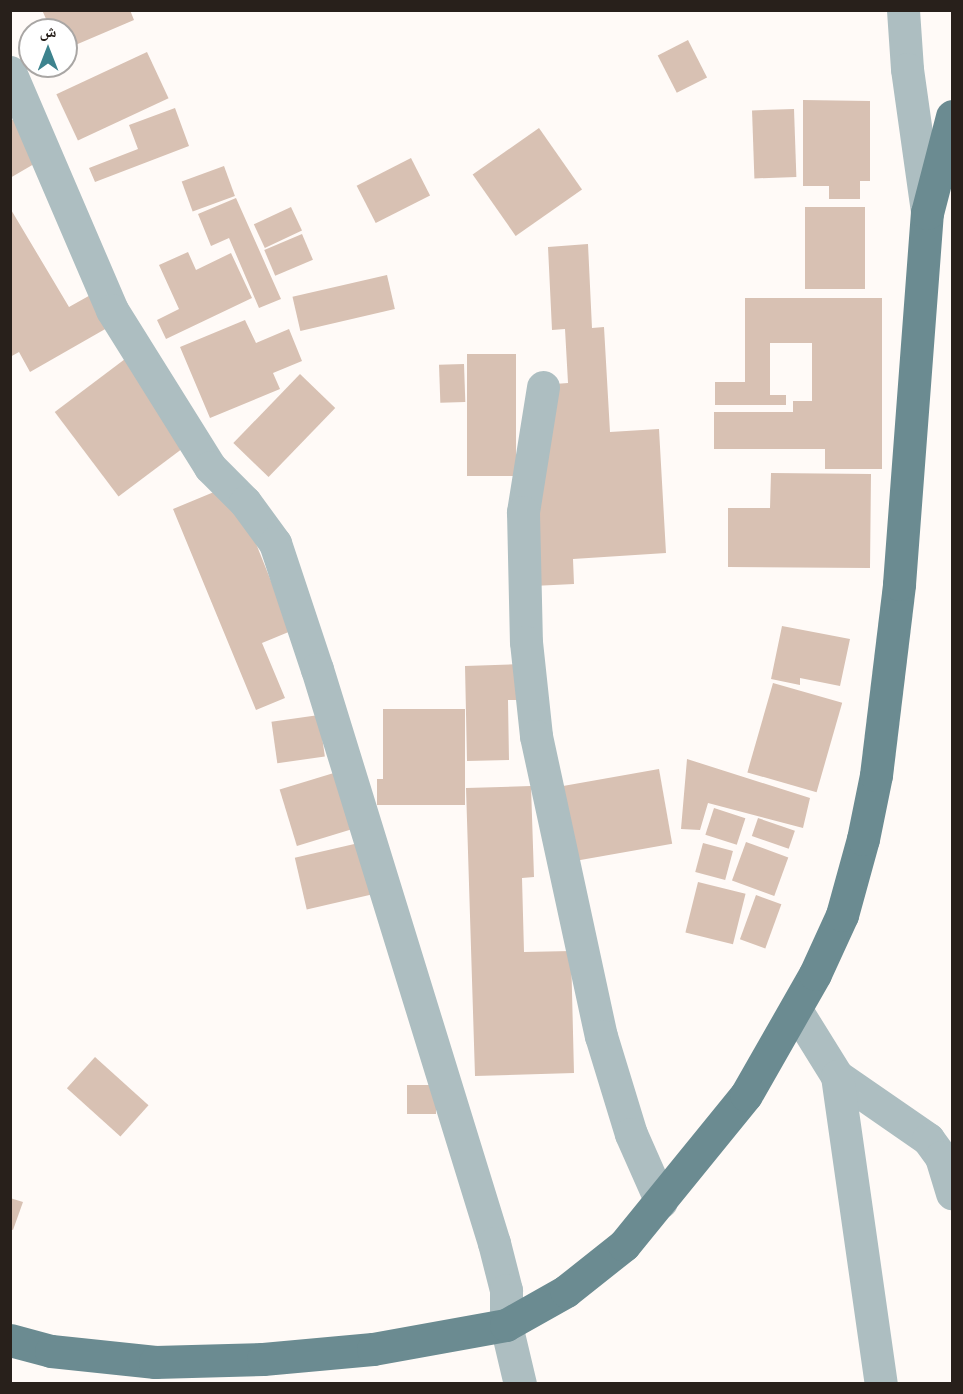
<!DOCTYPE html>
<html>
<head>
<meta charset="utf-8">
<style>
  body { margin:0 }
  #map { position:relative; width:963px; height:1394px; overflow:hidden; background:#fffaf7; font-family:Poppins,"Noto Naskh Arabic",sans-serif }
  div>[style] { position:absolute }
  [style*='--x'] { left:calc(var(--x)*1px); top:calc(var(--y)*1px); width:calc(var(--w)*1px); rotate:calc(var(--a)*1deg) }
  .building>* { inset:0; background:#d8c1b3; transform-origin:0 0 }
  .minor>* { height:33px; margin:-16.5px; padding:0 16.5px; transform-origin:16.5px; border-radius:16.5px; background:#adbec1 }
  .major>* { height:33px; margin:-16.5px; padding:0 16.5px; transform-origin:16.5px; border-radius:16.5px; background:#6b8b91 }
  span { translate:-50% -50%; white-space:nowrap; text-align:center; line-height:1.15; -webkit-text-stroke:5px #fff; paint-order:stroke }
  .frame { position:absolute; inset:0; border:12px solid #28201b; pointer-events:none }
  .north { position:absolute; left:18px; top:18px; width:60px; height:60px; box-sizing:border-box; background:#fff; border:2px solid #a9a6a4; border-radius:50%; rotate:0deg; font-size:16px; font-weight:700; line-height:24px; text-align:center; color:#28201b }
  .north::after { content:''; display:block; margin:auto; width:21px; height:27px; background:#3d838e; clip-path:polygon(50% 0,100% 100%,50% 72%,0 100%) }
</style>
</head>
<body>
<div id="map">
  <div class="building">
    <div style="clip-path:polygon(42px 10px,130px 10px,134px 20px,66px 49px,66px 30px,51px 30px)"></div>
    <div style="left:688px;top:40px;width:42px;height:34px;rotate:63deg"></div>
    <div style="left:147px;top:52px;width:51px;height:100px;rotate:65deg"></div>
    <div style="clip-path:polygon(803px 100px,870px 101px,870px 181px,860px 181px,860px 199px,829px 199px,829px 186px,803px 186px)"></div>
    <div style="clip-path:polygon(175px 108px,189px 146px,95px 182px,89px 168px,138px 149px,129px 125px)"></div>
    <div style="left:794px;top:109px;width:68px;height:42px;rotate:88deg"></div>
    <div style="clip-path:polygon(22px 115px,46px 157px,10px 178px,10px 121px)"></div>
    <div style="left:539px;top:128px;width:75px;height:81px;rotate:55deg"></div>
    <div style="left:411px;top:158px;width:42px;height:61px;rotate:63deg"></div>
    <div style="left:224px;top:166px;width:32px;height:45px;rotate:70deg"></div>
    <div style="clip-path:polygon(236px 198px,281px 299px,259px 308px,229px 238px,211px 246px,198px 214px)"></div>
    <div style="left:291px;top:207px;width:26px;height:41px;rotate:65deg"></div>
    <div style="left:805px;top:207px;width:60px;height:82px"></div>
    <div style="clip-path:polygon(10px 208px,69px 307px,103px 288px,121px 320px,30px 372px,19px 352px,10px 357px)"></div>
    <div style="left:302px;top:234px;width:28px;height:41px;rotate:67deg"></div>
    <div style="clip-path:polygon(588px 244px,592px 328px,604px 327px,610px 432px,659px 429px,666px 553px,573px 559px,574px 584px,533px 586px,541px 385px,568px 383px,565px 329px,552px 330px,548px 247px)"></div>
    <div style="clip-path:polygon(188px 252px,196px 270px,231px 253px,252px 298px,166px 339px,157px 320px,179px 309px,159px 265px)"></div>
    <div style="left:387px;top:275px;width:35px;height:97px;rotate:77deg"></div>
    <div style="clip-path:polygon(745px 298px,882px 298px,882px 469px,825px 469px,825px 449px,714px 449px,714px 412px,793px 412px,793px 401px,812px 401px,812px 343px,770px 343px,770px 395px,786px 395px,786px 405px,715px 405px,715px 382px,745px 382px)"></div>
    <div style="clip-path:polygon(245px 320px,256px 343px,289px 329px,302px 361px,273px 373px,280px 389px,210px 418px,180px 347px)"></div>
    <div style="left:467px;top:354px;width:49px;height:122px"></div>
    <div style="left:129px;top:356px;width:106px;height:93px;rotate:53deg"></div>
    <div style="left:464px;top:364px;width:38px;height:25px;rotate:88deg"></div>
    <div style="left:300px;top:374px;width:49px;height:96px;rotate:44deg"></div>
    <div style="clip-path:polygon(771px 473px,871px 474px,870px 568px,728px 567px,728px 508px,770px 508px)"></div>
    <div style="clip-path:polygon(226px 487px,247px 521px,291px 631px,262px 643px,285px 698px,256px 710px,173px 509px)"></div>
    <div style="clip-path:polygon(782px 626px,850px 639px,840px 686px,800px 678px,800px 685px,771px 679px)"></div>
    <div style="clip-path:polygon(523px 664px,524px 700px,508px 700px,509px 760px,467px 761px,465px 666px)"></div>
    <div style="left:773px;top:683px;width:72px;height:93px;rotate:16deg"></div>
    <div style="clip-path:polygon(383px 709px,465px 709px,465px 805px,377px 805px,377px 779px,383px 779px)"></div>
    <div style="left:319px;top:715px;width:42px;height:48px;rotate:82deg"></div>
    <div style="clip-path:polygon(687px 759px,810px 798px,803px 828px,708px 803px,700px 830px,681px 829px)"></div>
    <div style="left:659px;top:769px;width:76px;height:106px;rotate:80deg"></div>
    <div style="left:337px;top:772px;width:59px;height:60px;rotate:73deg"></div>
    <div style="clip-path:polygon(531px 786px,534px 877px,522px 878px,524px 952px,571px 951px,574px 1073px,475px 1076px,466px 788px)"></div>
    <div style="left:714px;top:808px;width:33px;height:28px;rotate:18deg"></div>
    <div style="left:758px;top:818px;width:39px;height:19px;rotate:19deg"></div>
    <div style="left:363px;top:842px;width:53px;height:70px;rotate:77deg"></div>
    <div style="left:746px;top:842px;width:45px;height:41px;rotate:20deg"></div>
    <div style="left:703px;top:843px;width:31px;height:30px;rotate:15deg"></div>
    <div style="left:698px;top:882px;width:49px;height:52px;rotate:14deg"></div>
    <div style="left:756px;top:895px;width:27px;height:47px;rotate:20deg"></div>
    <div style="left:95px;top:1057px;width:72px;height:42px;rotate:42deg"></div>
    <div style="left:407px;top:1085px;width:29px;height:29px"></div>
    <div style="clip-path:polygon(10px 1198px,23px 1202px,13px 1230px,10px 1229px)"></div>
  </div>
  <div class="minor">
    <div style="--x:903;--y:10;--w:59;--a:86.1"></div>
    <div style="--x:907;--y:69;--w:143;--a:82"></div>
    <div style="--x:10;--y:72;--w:259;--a:66.8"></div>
    <div style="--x:112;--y:310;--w:185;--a:58"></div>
    <div style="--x:210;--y:467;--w:49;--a:45"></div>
    <div style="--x:245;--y:502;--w:51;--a:53.8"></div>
    <div style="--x:275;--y:543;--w:133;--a:71.6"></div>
    <div style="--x:317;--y:669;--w:601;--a:72.86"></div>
    <div style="--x:494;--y:1243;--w:49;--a:75.7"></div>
    <div style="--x:506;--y:1290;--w:35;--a:90"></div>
    <div style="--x:506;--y:1325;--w:61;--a:76.7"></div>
    <div style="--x:543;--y:387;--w:127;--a:99.1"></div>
    <div style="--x:523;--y:512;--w:130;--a:88.7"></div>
    <div style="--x:526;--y:642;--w:95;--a:83.9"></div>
    <div style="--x:536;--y:736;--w:307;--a:77.8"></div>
    <div style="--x:601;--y:1036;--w:102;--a:73"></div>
    <div style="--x:631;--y:1134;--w:74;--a:66.2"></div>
    <div style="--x:796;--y:1010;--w:78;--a:58.2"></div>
    <div style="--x:837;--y:1076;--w:111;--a:34.7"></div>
    <div style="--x:928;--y:1139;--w:22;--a:54"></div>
    <div style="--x:941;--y:1157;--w:38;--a:73"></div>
    <div style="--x:837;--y:1076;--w:311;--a:81.9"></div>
  </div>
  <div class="major">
    <div style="--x:10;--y:1340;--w:42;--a:15"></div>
    <div style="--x:51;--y:1351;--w:105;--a:6"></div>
    <div style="--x:155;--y:1362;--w:108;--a:-1.6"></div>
    <div style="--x:263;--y:1359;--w:110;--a:-5.2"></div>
    <div style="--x:373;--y:1349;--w:135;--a:-10.2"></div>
    <div style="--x:506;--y:1325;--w:69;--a:-29.5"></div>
    <div style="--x:566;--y:1291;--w:74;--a:-38.4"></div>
    <div style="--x:624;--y:1245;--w:193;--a:-50.9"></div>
    <div style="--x:746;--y:1095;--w:139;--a:-60.3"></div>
    <div style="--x:815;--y:974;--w:65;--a:-65.4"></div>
    <div style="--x:842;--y:915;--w:79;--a:-74.6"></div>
    <div style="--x:863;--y:839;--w:65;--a:-78.5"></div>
    <div style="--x:876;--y:775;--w:192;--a:-83.1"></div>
    <div style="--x:899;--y:584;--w:372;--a:-85.7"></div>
    <div style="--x:927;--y:213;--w:100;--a:-75.5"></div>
  </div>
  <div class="frame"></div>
  <div class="north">ش</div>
</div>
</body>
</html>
